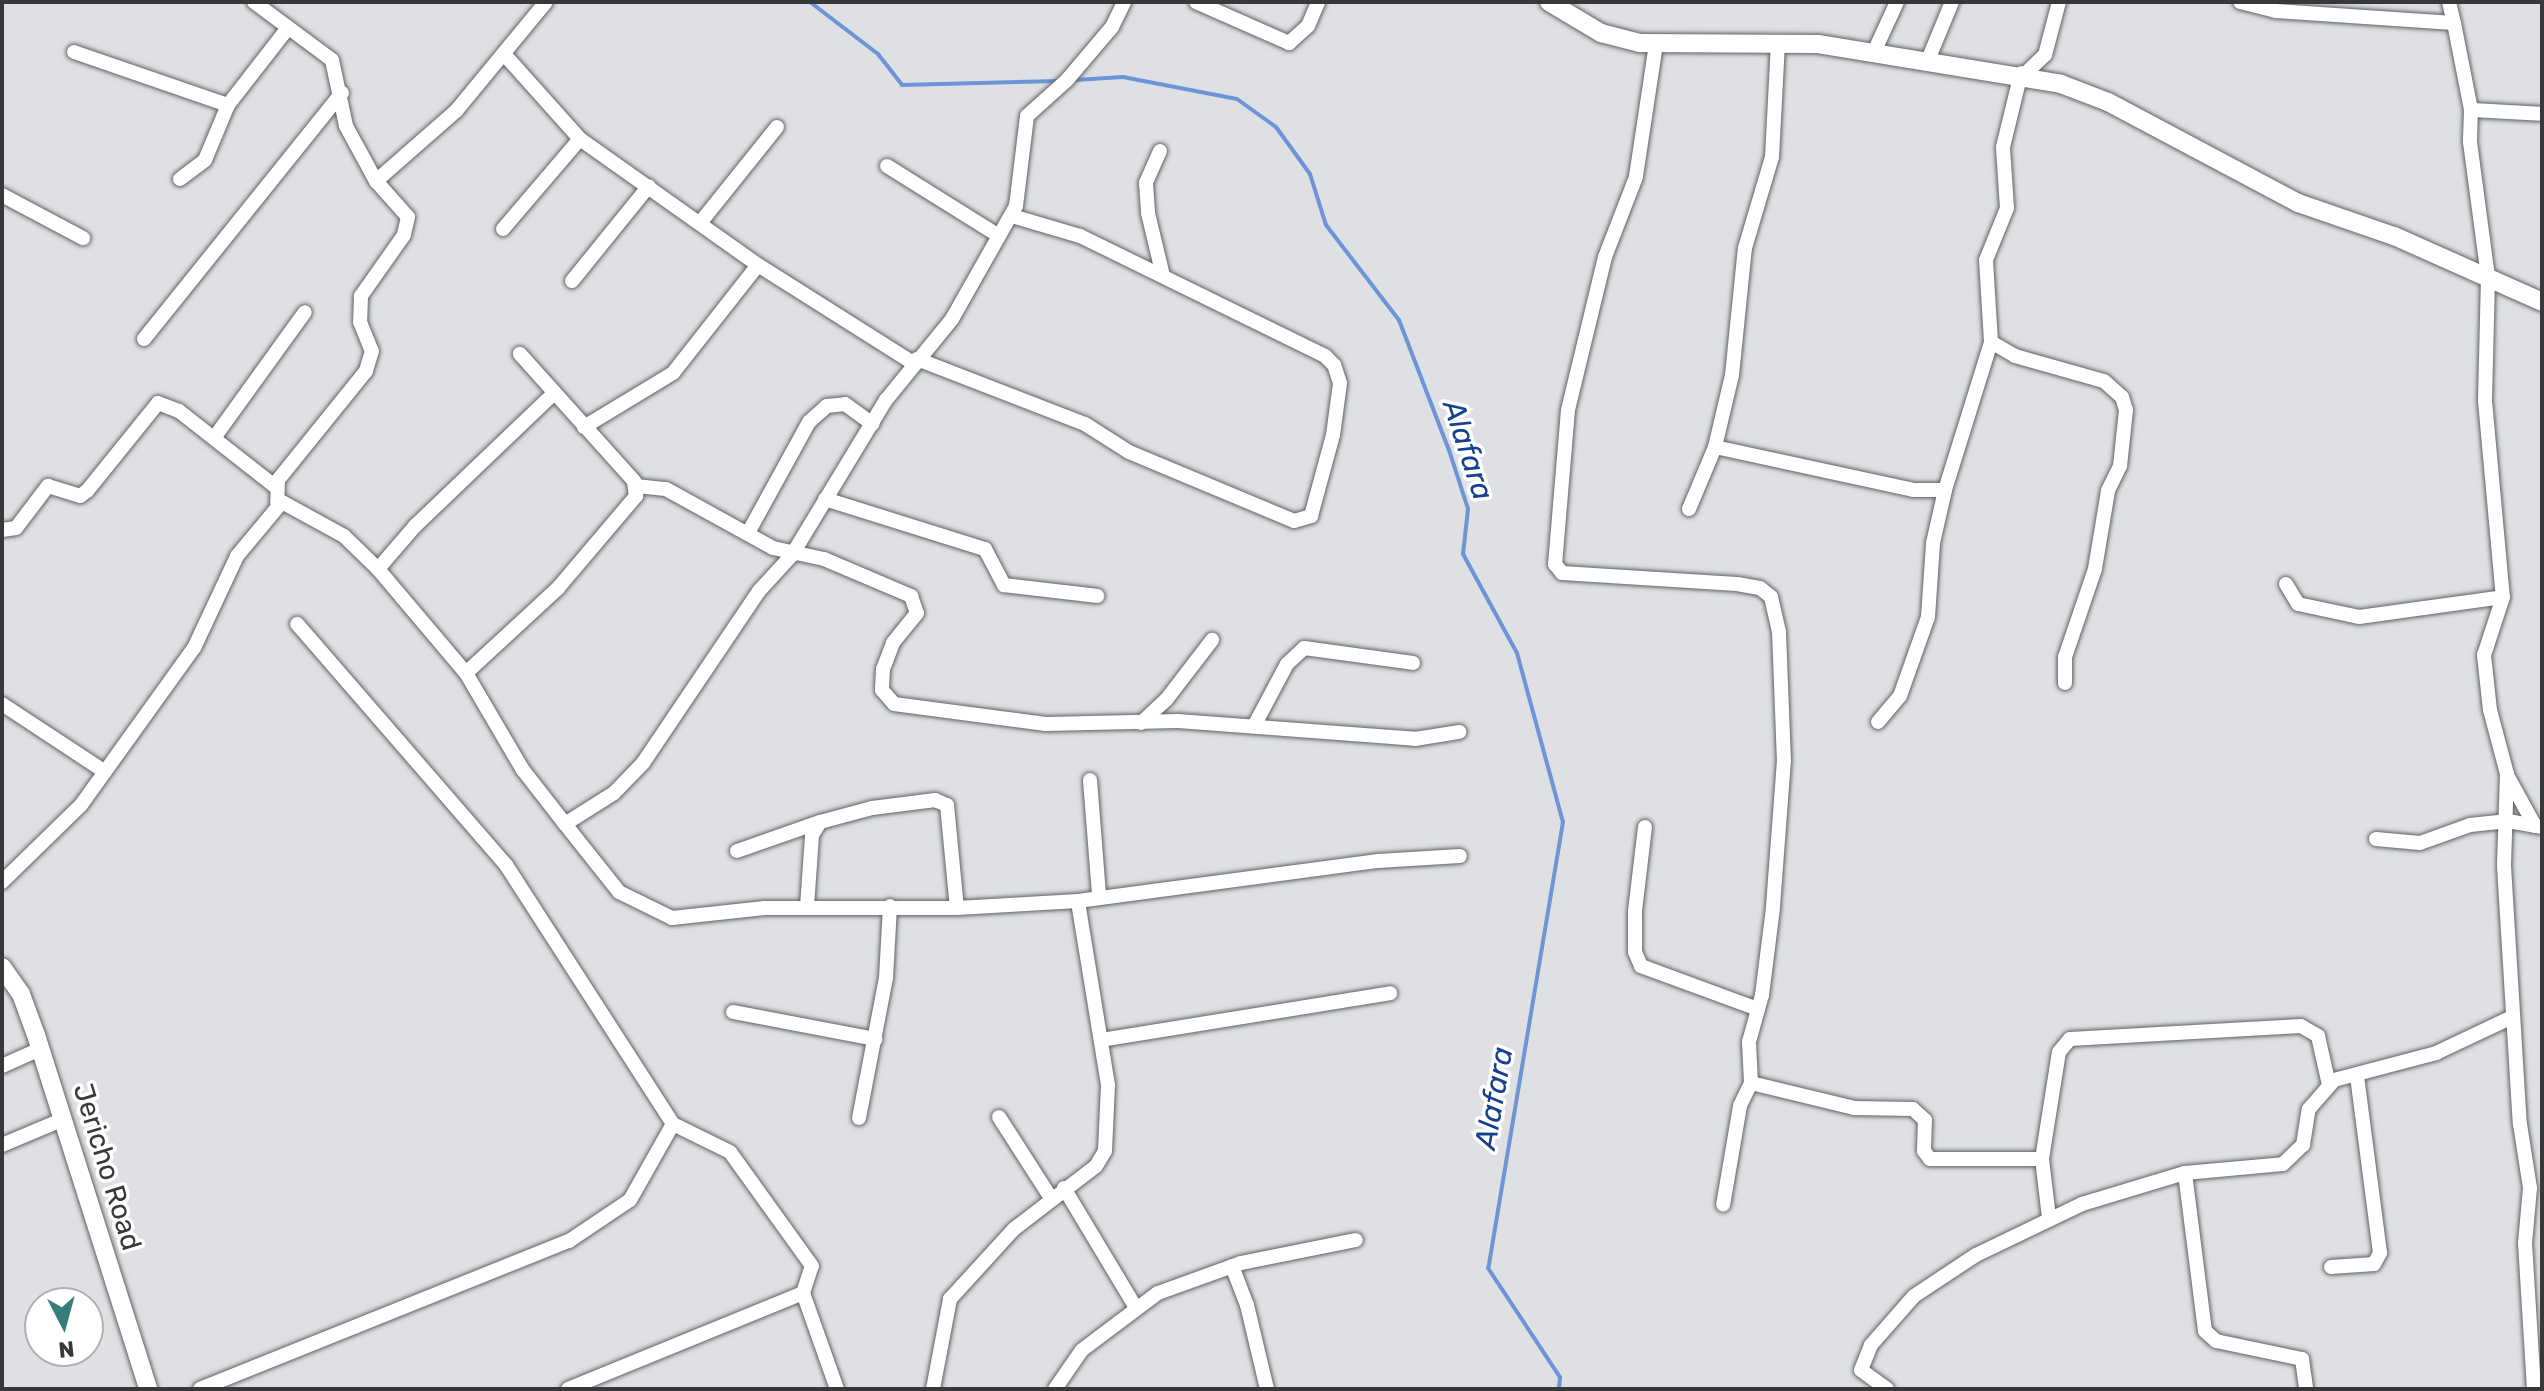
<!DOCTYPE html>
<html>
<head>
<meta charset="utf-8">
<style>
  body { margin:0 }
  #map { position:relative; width:2544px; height:1391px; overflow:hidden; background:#dee0e3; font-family:Rubik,sans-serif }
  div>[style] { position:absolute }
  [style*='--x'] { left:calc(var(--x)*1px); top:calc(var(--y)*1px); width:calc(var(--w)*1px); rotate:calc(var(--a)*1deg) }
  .stream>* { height:4px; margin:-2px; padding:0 2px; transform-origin:2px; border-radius:2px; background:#6d94d6 }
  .roads { filter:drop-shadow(0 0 2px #606265) drop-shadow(0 0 2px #606265) }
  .minor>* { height:14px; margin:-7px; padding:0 7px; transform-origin:7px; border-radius:7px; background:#fff }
  .tertiary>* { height:18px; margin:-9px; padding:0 9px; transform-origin:9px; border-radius:9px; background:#fff }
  span { translate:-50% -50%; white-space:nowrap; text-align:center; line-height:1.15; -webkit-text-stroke:7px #fff; paint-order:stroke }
  .street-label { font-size:28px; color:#373839 }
  .water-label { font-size:30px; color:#13418e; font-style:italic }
  .frame { position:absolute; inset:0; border:4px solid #373839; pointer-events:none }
  .north { position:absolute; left:24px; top:1287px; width:80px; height:80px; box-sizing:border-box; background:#fff; border:2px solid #afafb0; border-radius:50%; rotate:174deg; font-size:22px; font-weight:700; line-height:32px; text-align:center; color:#373839 }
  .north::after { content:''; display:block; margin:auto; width:28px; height:36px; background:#367e7c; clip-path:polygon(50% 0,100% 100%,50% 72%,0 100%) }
</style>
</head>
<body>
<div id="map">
  <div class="stream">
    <div style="--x:810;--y:2;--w:86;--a:37.4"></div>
    <div style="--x:878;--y:54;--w:39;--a:52"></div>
    <div style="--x:902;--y:85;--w:156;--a:-1.5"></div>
    <div style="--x:1075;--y:80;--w:48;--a:-3.6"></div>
    <div style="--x:1123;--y:77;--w:116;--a:10.9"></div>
    <div style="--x:1237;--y:99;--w:48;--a:35.7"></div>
    <div style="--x:1276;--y:127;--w:58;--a:54.1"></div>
    <div style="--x:1310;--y:174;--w:53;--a:72.6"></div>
    <div style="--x:1326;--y:225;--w:120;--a:52.5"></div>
    <div style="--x:1399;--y:320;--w:139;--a:69"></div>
    <div style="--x:1449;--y:450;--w:62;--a:72.1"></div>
    <div style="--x:1468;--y:509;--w:45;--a:96.3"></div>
    <div style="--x:1463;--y:554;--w:113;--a:61.4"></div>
    <div style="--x:1517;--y:653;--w:175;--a:74.8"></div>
    <div style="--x:1563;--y:822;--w:452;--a:99.5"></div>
    <div style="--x:1488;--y:1268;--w:131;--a:56.6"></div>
    <div style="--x:1560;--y:1377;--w:12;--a:95"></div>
  </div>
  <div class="roads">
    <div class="minor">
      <div style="--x:254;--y:2;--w:97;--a:36.6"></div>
      <div style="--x:332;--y:60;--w:67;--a:78"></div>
      <div style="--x:346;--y:126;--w:63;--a:61.4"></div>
      <div style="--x:376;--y:181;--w:48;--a:48.4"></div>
      <div style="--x:408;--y:217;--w:18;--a:103"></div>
      <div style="--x:404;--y:235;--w:75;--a:125.2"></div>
      <div style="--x:361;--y:296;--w:26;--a:92"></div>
      <div style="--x:360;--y:322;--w:31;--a:68"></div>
      <div style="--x:372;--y:351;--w:21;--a:107"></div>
      <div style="--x:366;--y:371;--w:140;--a:128.9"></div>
      <div style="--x:278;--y:480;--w:23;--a:92"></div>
      <div style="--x:1196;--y:2;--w:102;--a:23.8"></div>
      <div style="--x:1289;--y:43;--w:25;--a:-42"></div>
      <div style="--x:1308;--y:26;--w:26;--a:-67"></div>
      <div style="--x:2240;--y:2;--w:37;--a:14"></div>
      <div style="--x:2276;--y:11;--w:178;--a:3.9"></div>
      <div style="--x:2454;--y:23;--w:89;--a:78.9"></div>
      <div style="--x:2471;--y:110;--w:32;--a:92"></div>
      <div style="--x:2470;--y:142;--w:136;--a:82.4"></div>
      <div style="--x:2488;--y:277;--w:124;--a:91.4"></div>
      <div style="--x:2485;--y:401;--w:197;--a:84.8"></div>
      <div style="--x:2503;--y:597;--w:61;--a:108.1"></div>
      <div style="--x:2484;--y:655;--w:55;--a:83.8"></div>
      <div style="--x:2490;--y:710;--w:66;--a:75.1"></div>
      <div style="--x:2507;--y:774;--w:92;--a:91.9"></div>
      <div style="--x:2504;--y:866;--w:258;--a:86.5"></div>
      <div style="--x:2520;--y:1124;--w:65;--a:81.1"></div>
      <div style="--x:2530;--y:1188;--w:55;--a:95.2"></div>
      <div style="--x:2525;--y:1243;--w:146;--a:86.5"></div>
      <div style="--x:2449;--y:2;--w:22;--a:77"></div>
      <div style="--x:1656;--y:44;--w:134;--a:98.6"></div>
      <div style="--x:1636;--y:177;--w:86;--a:111.2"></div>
      <div style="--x:1605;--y:257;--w:157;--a:103.6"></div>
      <div style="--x:1568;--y:410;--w:155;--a:94.8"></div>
      <div style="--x:1555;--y:564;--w:11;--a:52"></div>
      <div style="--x:1562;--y:573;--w:175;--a:3.6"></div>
      <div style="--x:1737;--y:584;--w:23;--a:10"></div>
      <div style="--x:1760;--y:588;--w:14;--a:39"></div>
      <div style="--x:1771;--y:597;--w:36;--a:77"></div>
      <div style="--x:1779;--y:632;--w:128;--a:87.8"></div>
      <div style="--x:1784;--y:760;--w:148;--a:94.3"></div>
      <div style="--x:1773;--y:908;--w:88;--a:97.2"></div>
      <div style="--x:1762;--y:995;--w:49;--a:105.5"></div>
      <div style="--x:1749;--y:1042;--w:41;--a:87.2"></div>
      <div style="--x:1751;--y:1083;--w:25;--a:116"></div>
      <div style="--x:1740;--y:1106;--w:100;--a:99.7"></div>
      <div style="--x:74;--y:52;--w:163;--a:19"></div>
      <div style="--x:228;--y:105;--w:98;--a:-52.1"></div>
      <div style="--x:1874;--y:52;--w:55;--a:-65.3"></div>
      <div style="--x:1928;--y:60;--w:63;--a:-67.5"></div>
      <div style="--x:2025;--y:74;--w:28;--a:-44"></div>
      <div style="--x:2045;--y:55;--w:55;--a:-75.2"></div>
      <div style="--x:2471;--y:110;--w:71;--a:3.2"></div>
      <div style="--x:580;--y:139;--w:218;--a:35.3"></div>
      <div style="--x:1160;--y:151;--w:35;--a:114"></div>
      <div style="--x:1146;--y:183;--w:30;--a:86"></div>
      <div style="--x:1148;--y:213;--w:65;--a:76.6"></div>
      <div style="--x:887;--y:166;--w:132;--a:32"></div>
      <div style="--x:180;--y:179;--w:31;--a:-37"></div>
      <div style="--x:205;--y:160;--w:60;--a:-67.3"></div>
      <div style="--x:376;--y:181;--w:106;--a:-41.2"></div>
      <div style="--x:456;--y:111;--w:141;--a:-50.5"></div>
      <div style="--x:2;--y:195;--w:92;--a:28"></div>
      <div style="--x:700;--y:223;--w:123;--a:-51.3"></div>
      <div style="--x:503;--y:229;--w:118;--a:-49.5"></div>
      <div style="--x:580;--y:139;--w:114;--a:-131.8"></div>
      <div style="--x:572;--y:281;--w:122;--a:-51"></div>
      <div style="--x:144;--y:339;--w:316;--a:-51.2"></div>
      <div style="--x:1991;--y:342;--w:28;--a:30"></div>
      <div style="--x:2015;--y:356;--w:92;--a:15.7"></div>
      <div style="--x:2104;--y:381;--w:24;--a:42"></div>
      <div style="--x:2122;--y:397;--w:14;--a:73"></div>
      <div style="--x:2126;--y:410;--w:56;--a:96.1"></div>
      <div style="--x:2120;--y:466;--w:28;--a:116"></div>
      <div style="--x:2108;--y:491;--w:79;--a:99.5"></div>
      <div style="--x:2095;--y:569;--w:93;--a:108.8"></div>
      <div style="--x:2065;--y:657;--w:26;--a:90"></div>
      <div style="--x:917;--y:359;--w:180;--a:21.2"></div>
      <div style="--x:1085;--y:424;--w:52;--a:32.5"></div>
      <div style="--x:1129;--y:452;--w:179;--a:22.7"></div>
      <div style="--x:1294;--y:521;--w:18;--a:-16"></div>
      <div style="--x:1311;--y:516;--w:84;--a:-74.8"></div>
      <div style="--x:1333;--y:435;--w:52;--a:-82.3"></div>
      <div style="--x:1340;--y:383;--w:19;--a:-108"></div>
      <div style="--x:1334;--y:365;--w:13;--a:-135"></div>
      <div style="--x:1325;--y:356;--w:273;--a:-153.9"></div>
      <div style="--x:1080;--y:236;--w:71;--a:-163.6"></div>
      <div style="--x:584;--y:427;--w:104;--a:-31.2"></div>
      <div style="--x:673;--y:373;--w:137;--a:-51.8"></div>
      <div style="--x:758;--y:265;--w:183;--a:32.3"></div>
      <div style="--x:214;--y:438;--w:155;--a:-54.2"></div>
      <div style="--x:1715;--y:447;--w:204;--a:12.2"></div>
      <div style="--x:1914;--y:490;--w:31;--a:0"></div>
      <div style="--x:636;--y:486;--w:30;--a:6"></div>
      <div style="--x:666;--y:489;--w:122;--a:28.9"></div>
      <div style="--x:773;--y:548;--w:52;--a:12.2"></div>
      <div style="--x:824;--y:559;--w:95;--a:23"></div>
      <div style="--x:911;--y:596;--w:18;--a:71"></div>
      <div style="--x:917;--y:613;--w:38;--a:129"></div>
      <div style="--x:893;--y:643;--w:28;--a:111"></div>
      <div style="--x:883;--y:669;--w:21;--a:93"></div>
      <div style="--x:882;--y:690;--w:18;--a:49"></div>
      <div style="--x:894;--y:704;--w:153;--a:7.5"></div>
      <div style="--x:1046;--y:724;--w:132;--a:-1.3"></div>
      <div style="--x:1178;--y:721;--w:238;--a:4.3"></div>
      <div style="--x:1415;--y:739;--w:45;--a:-9"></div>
      <div style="--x:825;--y:499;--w:168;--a:17.4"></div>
      <div style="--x:985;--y:549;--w:41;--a:62.2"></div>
      <div style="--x:1004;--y:585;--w:94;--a:6.7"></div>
      <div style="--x:1689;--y:509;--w:67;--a:-67.2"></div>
      <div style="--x:1715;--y:447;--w:74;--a:-76.7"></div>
      <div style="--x:1732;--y:375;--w:128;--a:-84.2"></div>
      <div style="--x:1745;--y:248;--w:95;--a:-73.5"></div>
      <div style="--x:1772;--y:157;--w:113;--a:-87"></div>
      <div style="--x:2;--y:530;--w:14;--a:-8"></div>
      <div style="--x:16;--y:528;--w:53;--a:-52.7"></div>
      <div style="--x:48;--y:486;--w:34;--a:17"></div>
      <div style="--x:80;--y:496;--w:9;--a:-36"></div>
      <div style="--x:87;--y:491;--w:113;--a:-51.1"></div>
      <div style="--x:158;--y:403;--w:22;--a:21"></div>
      <div style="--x:179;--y:411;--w:123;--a:38.1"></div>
      <div style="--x:748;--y:533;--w:127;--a:-61.2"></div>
      <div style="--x:809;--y:422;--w:24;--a:-42"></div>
      <div style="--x:827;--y:406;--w:18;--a:-6"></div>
      <div style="--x:845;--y:404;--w:34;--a:36"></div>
      <div style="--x:378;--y:569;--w:57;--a:-49.3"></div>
      <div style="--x:415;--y:526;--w:191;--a:-43.7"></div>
      <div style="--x:2286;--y:584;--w:23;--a:59"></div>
      <div style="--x:2298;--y:604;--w:62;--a:12"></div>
      <div style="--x:2359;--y:617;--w:145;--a:-7.9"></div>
      <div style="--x:466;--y:673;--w:125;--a:-42.7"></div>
      <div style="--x:558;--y:588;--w:121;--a:-49.7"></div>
      <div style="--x:636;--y:496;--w:15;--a:-98"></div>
      <div style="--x:634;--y:481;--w:171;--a:-131.9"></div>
      <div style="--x:2;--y:704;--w:123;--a:33.4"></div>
      <div style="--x:1878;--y:722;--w:34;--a:-50"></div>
      <div style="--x:1900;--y:696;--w:84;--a:-70.5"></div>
      <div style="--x:1928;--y:617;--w:74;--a:-86.1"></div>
      <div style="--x:1933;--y:543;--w:54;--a:-77.2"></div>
      <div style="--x:1945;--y:490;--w:155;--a:-72.7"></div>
      <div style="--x:1991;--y:342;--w:82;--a:-93.5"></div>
      <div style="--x:1986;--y:260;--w:56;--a:-68"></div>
      <div style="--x:2007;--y:208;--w:61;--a:-93.8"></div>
      <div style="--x:2003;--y:147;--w:76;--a:-76.3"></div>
      <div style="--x:1141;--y:723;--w:34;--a:-43"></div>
      <div style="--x:1166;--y:700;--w:76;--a:-52.5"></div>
      <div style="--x:1254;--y:726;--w:70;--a:-62"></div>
      <div style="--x:1287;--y:664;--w:23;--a:-43"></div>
      <div style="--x:1304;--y:648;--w:110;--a:7.8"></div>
      <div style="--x:2508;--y:777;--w:56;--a:61.1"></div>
      <div style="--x:1090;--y:780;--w:115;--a:85.5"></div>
      <div style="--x:565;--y:824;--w:87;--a:51.5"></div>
      <div style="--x:619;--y:892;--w:59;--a:26.1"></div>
      <div style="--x:672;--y:918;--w:93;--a:-6.2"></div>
      <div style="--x:764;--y:908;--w:193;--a:0"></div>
      <div style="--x:957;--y:908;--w:121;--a:-3.3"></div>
      <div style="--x:1078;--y:901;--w:303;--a:-7.6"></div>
      <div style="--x:1378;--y:861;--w:82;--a:-3.5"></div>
      <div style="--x:1645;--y:827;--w:85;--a:96.8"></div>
      <div style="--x:1635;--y:911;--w:41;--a:90"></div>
      <div style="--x:1635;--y:952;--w:15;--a:67"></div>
      <div style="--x:1641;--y:966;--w:121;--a:20.2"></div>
      <div style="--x:2376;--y:839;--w:44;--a:5.2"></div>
      <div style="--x:2420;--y:843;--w:53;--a:-19.8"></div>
      <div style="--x:2470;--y:825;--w:38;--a:-6"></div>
      <div style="--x:2508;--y:821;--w:35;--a:10"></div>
      <div style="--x:737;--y:851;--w:88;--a:-19.3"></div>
      <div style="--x:2;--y:882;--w:110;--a:-44.3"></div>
      <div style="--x:81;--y:805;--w:193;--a:-54.3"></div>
      <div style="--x:194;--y:648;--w:102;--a:-64.9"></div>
      <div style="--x:237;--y:556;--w:70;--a:-50.2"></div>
      <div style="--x:282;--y:502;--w:71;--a:28.7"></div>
      <div style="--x:344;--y:536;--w:47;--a:44.1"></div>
      <div style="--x:378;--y:569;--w:136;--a:49.8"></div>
      <div style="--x:466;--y:673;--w:113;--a:59.6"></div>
      <div style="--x:523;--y:770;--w:68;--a:52.1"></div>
      <div style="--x:565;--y:824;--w:58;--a:-32.3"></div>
      <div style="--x:614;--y:793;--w:42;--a:-46"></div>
      <div style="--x:643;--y:763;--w:207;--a:-56"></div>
      <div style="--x:759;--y:591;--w:49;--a:-47.5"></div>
      <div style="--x:792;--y:555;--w:181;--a:-58.8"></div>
      <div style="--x:886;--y:400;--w:104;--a:-50.8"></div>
      <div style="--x:952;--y:319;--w:130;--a:-60.5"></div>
      <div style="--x:1016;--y:206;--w:91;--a:-83"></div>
      <div style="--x:1027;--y:116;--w:54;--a:-42"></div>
      <div style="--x:1067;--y:80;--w:70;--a:-49.7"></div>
      <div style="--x:1112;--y:27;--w:28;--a:-64"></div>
      <div style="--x:807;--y:907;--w:72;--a:-86"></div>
      <div style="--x:812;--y:835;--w:15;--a:-58"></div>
      <div style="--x:820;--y:822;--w:54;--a:-15.1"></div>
      <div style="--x:872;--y:808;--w:64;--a:-7.2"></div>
      <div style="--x:935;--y:800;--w:13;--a:23"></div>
      <div style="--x:947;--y:805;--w:103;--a:84.5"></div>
      <div style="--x:733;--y:1012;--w:145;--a:10.8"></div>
      <div style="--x:1101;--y:1040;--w:293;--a:-9.2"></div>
      <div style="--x:2;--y:1066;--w:42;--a:-24.1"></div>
      <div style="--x:1751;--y:1083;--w:106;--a:13.6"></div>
      <div style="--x:1854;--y:1108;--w:59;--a:1"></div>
      <div style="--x:1913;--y:1109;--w:16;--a:43"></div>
      <div style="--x:1925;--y:1120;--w:31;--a:92"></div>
      <div style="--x:1924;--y:1151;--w:10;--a:53"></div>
      <div style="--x:1930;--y:1159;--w:112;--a:0"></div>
      <div style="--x:2042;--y:1159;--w:59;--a:83.2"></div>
      <div style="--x:999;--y:1117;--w:96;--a:57.3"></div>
      <div style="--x:859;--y:1118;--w:143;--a:-79.1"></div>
      <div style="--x:886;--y:978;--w:72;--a:-86.8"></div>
      <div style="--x:2;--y:1145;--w:67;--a:-22.8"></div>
      <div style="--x:2042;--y:1159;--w:108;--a:-81"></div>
      <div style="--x:2059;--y:1052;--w:17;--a:-50"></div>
      <div style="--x:2070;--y:1039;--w:231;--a:-3.2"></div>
      <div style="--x:2301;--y:1026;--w:20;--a:30"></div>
      <div style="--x:2318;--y:1036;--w:50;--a:77.3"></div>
      <div style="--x:2185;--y:1173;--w:159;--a:82.8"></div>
      <div style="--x:2205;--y:1331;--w:15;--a:42"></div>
      <div style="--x:2216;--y:1341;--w:88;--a:11.8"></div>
      <div style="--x:2302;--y:1359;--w:30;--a:82"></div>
      <div style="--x:1064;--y:1188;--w:140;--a:59"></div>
      <div style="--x:1232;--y:1266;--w:42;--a:69"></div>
      <div style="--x:1247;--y:1305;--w:86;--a:76.6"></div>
      <div style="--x:2331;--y:1267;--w:43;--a:-4"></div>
      <div style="--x:2374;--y:1264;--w:13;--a:-61"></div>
      <div style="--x:2380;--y:1253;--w:179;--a:-97.4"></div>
      <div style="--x:803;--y:1293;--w:102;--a:70.5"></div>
      <div style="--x:200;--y:1389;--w:398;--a:-21.9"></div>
      <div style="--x:569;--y:1241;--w:73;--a:-33.9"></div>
      <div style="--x:630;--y:1200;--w:87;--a:-60.5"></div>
      <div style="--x:673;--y:1124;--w:308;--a:-122.8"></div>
      <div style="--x:506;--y:865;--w:319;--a:-130.9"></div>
      <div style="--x:568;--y:1389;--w:254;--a:-22.2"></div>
      <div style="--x:803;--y:1293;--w:28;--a:-72"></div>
      <div style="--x:812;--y:1266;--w:140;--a:-125.7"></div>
      <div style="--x:730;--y:1152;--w:64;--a:-153.8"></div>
      <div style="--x:933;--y:1389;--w:92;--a:-79.3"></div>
      <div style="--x:950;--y:1299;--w:95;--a:-47.6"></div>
      <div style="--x:1014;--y:1229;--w:103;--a:-37.5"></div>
      <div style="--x:1096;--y:1166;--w:17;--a:-59"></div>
      <div style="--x:1105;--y:1151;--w:66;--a:-87.4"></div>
      <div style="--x:1108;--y:1085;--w:186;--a:-99.3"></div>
      <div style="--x:1055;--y:1389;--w:47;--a:-55.3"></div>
      <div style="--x:1082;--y:1350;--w:95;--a:-36.9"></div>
      <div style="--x:1158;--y:1293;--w:88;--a:-19.9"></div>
      <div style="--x:1241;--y:1263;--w:117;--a:-11.3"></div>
      <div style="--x:1887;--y:1389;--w:32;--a:-144"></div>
      <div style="--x:1861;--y:1370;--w:27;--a:-68"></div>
      <div style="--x:1871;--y:1345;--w:65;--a:-48.7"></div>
      <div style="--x:1914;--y:1296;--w:74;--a:-33.5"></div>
      <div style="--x:1976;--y:1255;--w:118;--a:-25.7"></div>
      <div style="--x:2082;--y:1204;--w:108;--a:-16.8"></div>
      <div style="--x:2185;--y:1173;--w:98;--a:-5.2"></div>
      <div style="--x:2283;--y:1164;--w:28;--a:-44"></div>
      <div style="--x:2303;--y:1145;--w:36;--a:-81"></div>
      <div style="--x:2309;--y:1109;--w:38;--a:-49"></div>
      <div style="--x:2334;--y:1080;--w:106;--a:-14.8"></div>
      <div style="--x:2436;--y:1053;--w:84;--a:-25.3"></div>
    </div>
    <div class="tertiary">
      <div style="--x:1549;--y:2;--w:61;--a:30.8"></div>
      <div style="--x:1601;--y:33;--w:40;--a:14.4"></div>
      <div style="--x:1640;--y:43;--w:178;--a:0.3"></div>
      <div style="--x:1818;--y:44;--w:246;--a:9.3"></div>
      <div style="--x:2061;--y:84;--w:50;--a:21"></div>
      <div style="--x:2108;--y:102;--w:215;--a:28"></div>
      <div style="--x:2298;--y:203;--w:102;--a:19"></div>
      <div style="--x:2394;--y:236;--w:162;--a:24"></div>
      <div style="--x:2;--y:967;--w:33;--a:55"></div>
      <div style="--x:21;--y:994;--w:44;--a:69.9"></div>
      <div style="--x:36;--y:1035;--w:371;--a:72.4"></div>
    </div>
  </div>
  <div class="street-label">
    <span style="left:107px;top:1167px;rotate:73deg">Jericho Road</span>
  </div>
  <div class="water-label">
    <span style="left:1468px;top:450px;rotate:72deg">Alafara</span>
    <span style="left:1494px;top:1098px;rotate:-80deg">Alafara</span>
  </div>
  <div class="frame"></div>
  <div class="north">N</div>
</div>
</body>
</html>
